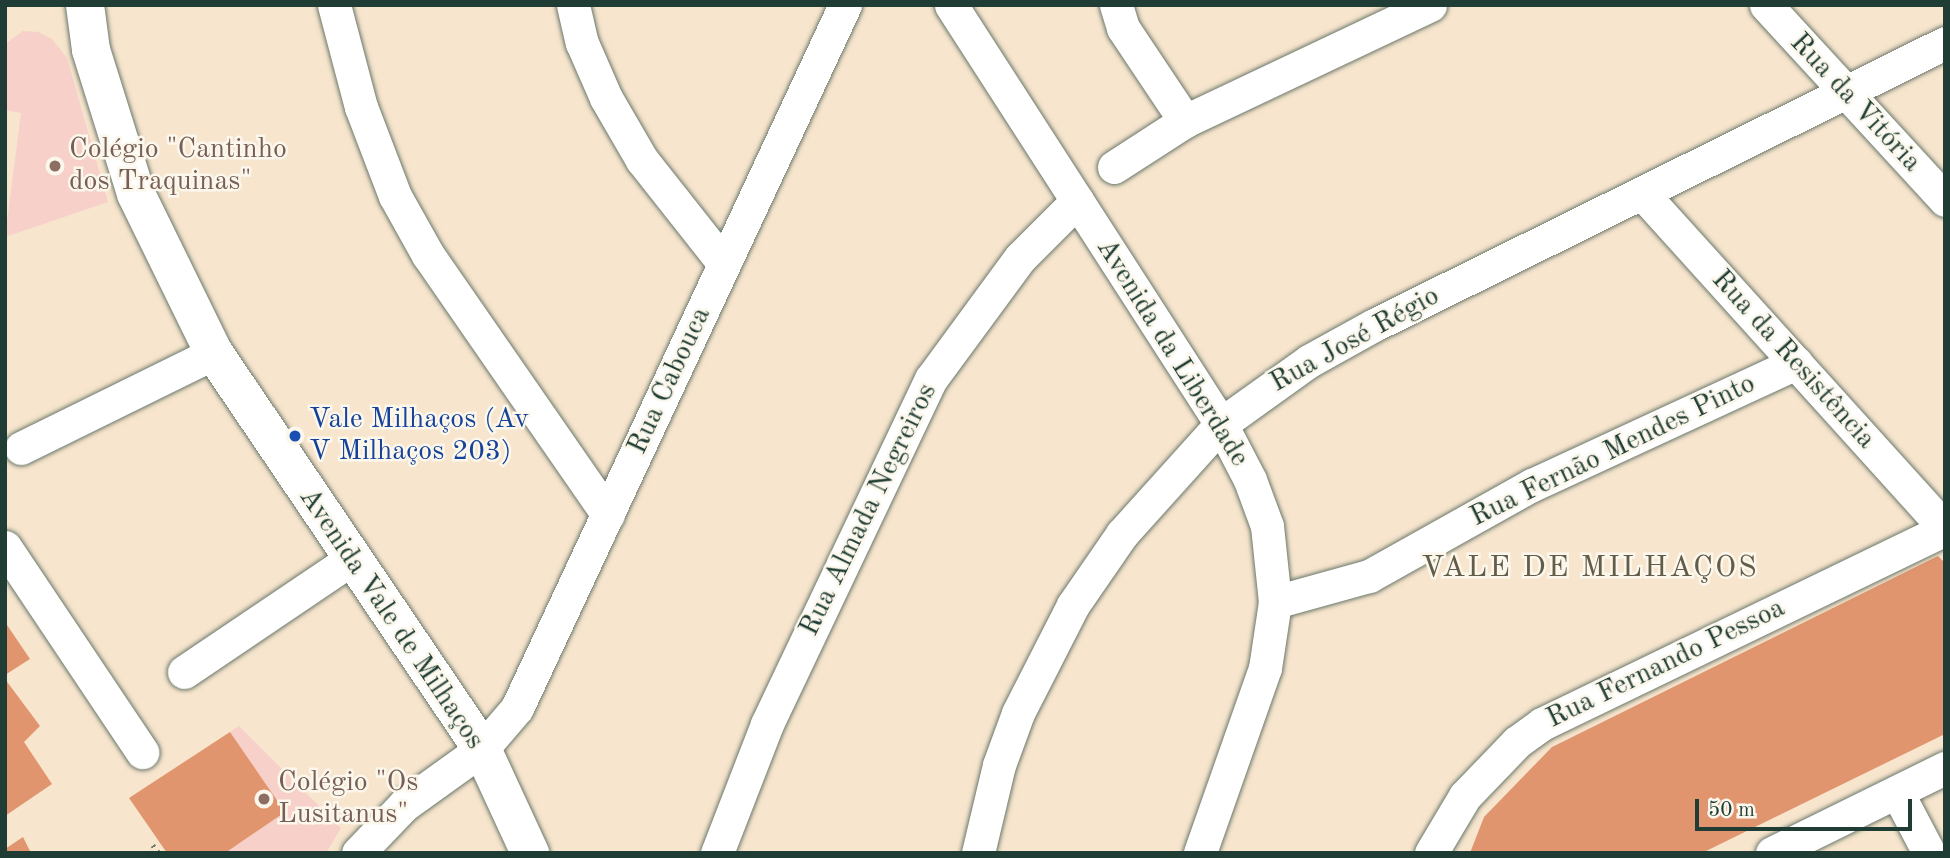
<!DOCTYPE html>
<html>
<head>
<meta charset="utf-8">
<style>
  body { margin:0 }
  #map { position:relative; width:1950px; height:858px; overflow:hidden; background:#f7e5ce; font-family:"Old Standard TT",serif }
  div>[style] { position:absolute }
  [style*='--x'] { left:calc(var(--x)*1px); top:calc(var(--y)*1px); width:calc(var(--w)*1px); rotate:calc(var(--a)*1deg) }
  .built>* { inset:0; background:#f7d0c9 }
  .building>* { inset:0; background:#e1956e }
  .path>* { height:4.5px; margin-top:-2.25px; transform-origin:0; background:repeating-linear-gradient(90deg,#6b786a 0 2px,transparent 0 7px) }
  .roads { filter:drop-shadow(0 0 2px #6b786a) drop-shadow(0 0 2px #6b786a) }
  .minor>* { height:33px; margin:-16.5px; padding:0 16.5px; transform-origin:16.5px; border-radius:16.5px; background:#fff }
  .tertiary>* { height:38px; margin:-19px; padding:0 19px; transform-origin:19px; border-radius:19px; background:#fff }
  .dots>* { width:19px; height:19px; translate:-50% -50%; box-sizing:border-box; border:4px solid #fbf7ec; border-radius:50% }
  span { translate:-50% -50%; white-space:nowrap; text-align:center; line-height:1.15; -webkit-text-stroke:5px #fbf7ec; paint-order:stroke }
  .street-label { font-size:28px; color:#1f3d34 }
  .education-label { font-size:28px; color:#785e54 }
  .left { translate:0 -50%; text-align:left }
  .transit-label { font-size:28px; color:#164399 }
  .neighbourhood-label { font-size:30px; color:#635c48; letter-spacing:2px }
  .frame { position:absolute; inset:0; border:7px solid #1f3d34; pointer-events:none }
  .scale { position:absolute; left:1695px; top:799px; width:217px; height:32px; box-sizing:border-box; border:4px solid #1f3d34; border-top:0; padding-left:9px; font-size:21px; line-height:24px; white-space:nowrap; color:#1f3d34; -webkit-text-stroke:5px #fbf7ec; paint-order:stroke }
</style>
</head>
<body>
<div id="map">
  <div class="built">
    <div style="clip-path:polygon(23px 31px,38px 32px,52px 39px,67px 58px,108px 202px,5px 237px,21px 113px,5px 110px,5px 44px)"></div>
    <div style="clip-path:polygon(239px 726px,341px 828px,326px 853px,167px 853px,157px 839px,256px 771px,230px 732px)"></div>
  </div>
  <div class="building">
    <div style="clip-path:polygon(1938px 556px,1945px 563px,1945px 734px,1702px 853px,1470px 853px,1484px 817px,1552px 747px)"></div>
    <div style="clip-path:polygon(5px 622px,30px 659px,5px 675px)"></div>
    <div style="clip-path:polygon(5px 679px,40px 726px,24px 742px,52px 784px,5px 816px)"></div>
    <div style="clip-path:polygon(230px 732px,285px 812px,225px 853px,167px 853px,129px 798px)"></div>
    <div style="clip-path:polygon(23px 837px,31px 853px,5px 853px,5px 849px)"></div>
  </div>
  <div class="path">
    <div style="--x:153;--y:845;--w:10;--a:53"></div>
  </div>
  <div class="roads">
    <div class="minor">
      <div style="--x:334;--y:5;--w:106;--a:75.2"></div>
      <div style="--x:361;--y:107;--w:95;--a:69.1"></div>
      <div style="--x:395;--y:196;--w:68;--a:60.8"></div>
      <div style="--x:428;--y:255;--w:316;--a:55.3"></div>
      <div style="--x:573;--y:5;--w:39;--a:77"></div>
      <div style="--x:582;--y:43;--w:60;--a:66.4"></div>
      <div style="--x:606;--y:98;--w:72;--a:59.9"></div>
      <div style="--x:642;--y:160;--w:132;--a:51.7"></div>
      <div style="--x:951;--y:5;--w:498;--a:57.2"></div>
      <div style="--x:1221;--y:424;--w:63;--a:62.6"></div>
      <div style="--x:1250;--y:480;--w:49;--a:69.7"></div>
      <div style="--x:1267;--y:526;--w:76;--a:84"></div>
      <div style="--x:1275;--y:602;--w:67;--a:98.6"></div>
      <div style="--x:1265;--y:668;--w:196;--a:109.4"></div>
      <div style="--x:1116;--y:5;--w:24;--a:73"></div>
      <div style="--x:1123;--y:28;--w:112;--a:56.3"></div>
      <div style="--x:1766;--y:5;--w:265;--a:47.4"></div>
      <div style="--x:1114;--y:167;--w:85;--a:-32.9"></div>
      <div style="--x:1185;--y:121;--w:271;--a:-25.3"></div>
      <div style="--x:1642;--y:193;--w:452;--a:47.9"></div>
      <div style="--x:21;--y:448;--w:215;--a:-26.2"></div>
      <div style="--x:5;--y:547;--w:247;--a:56.2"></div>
      <div style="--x:1275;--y:602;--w:98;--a:-15.5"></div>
      <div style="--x:1369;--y:576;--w:187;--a:-29.2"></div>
      <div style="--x:1532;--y:485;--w:291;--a:-24.8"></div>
      <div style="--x:184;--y:672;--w:200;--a:-34"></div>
      <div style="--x:1897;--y:792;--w:69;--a:62.3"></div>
      <div style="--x:358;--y:853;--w:66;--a:-46.2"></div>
      <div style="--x:404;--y:805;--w:96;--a:-35.7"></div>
      <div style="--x:482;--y:749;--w:54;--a:-49.5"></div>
      <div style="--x:517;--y:708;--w:776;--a:-64.99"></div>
      <div style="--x:717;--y:853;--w:138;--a:-68.8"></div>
      <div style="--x:767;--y:724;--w:382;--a:-64.6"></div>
      <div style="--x:931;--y:379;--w:150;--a:-53.7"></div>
      <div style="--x:1020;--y:258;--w:81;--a:-45"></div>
      <div style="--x:978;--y:853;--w:90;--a:-76.6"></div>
      <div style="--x:999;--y:765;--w:55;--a:-69.9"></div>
      <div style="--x:1018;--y:713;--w:121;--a:-63"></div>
      <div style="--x:1073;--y:605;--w:86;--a:-55.4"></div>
      <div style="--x:1122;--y:534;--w:148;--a:-48"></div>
      <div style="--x:1221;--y:424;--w:108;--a:-35.6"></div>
      <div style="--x:1309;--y:361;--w:74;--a:-29"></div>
      <div style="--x:1374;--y:325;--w:637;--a:-26.28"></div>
      <div style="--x:1431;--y:853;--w:66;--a:-59.2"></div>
      <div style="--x:1465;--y:796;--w:75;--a:-46.1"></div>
      <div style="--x:1517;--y:742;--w:31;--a:-36"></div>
      <div style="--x:1542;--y:724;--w:448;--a:-25.8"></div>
      <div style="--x:1772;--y:853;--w:193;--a:-26.2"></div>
    </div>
    <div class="tertiary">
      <div style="--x:85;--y:5;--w:45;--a:82.4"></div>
      <div style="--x:91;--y:50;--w:151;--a:72.6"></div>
      <div style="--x:136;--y:194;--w:177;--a:63.9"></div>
      <div style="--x:214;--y:353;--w:478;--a:55.9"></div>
      <div style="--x:482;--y:749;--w:115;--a:65.2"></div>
    </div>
  </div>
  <div class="dots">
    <div style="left:55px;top:166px;background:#8d6e63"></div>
    <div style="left:295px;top:436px;background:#1a4fb4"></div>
    <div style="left:264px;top:799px;background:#8d6e63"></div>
  </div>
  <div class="street-label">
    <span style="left:1855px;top:103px;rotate:47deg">Rua da Vitória</span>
    <span style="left:1355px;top:340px;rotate:-29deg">Rua José Régio</span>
    <span style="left:1172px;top:353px;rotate:58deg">Avenida da Liberdade</span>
    <span style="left:1793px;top:360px;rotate:48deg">Rua da Resistência</span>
    <span style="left:670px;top:381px;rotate:-65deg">Rua Cabouca</span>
    <span style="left:1613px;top:451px;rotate:-26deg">Rua Fernão Mendes Pinto</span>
    <span style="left:869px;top:510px;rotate:-64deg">Rua Almada Negreiros</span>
    <span style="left:391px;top:619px;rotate:56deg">Avenida Vale de Milhaços</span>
    <span style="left:1666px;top:664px;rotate:-26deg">Rua Fernando Pessoa</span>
  </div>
  <div class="education-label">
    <span class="left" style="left:69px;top:166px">Colégio "Cantinho<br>dos Traquinas"</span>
    <span class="left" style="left:278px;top:799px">Colégio "Os<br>Lusitanus"</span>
  </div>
  <div class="transit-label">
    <span class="left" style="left:309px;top:436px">Vale Milhaços (Av<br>V Milhaços 203)</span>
  </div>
  <div class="neighbourhood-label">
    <span style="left:1590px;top:568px">VALE DE MILHAÇOS</span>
  </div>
  <div class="frame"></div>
  <div class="scale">50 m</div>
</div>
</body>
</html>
